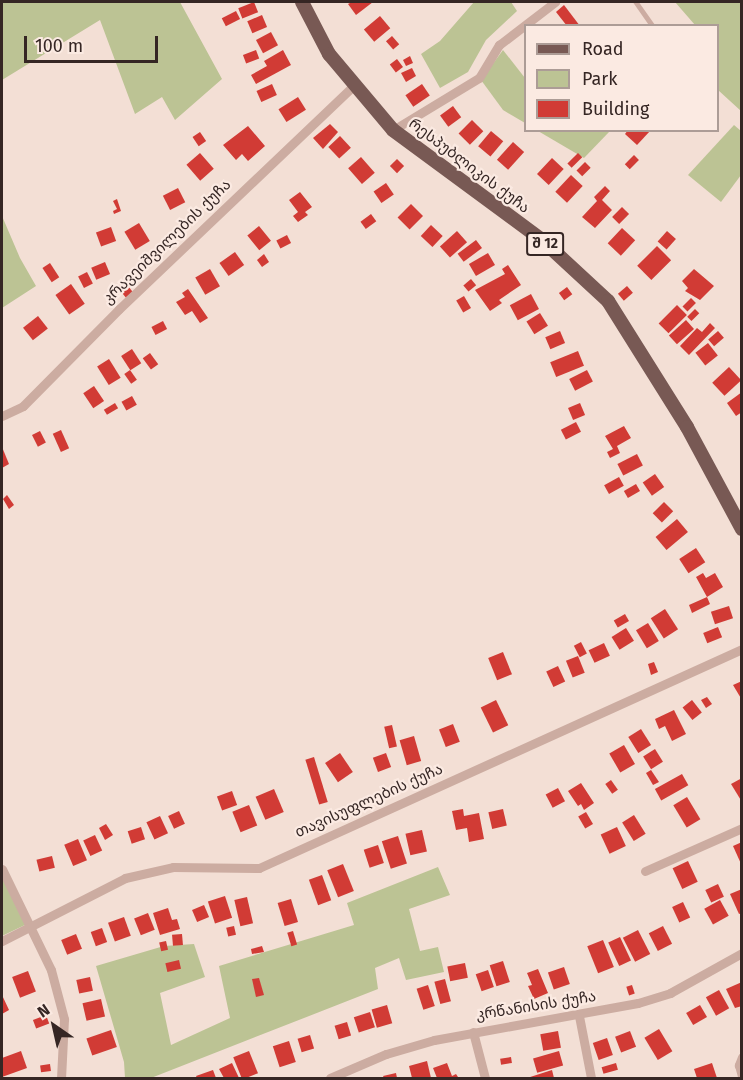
<!DOCTYPE html>
<html>
<head>
<meta charset="utf-8">
<style>
  body { margin:0 }
  #map { position:relative; width:743px; height:1080px; overflow:hidden; background:#f3dfd5; font-family:"Fira Sans","Noto Sans Georgian",sans-serif }
  div>[style] { position:absolute }
  [style*='--x'] { left:calc(var(--x)*1px); top:calc(var(--y)*1px); width:calc(var(--w)*1px); rotate:calc(var(--a)*1deg) }
  .green>* { inset:0; background:#bcc394 }
  .building>* { inset:0; background:#d13b35; transform-origin:0 0 }
  .lane>* { height:4.5px; margin:-2.25px; padding:0 2.25px; transform-origin:2.25px; border-radius:2.25px; background:#ccaca1 }
  .street>* { height:9px; margin:-4.5px; padding:0 4.5px; transform-origin:4.5px; border-radius:4.5px; background:#ccaca1 }
  .primary>* { height:14px; margin:-7px; padding:0 7px; transform-origin:7px; border-radius:7px; background:#785954 }
  span { translate:-50% -50%; white-space:nowrap; text-align:center; line-height:1.15; -webkit-text-stroke:4.5px #fbeae2; paint-order:stroke }
  .shield-label span { padding:2px 4px; background:#fbeae2; border:2px solid; border-radius:4px; -webkit-text-stroke-width:0 }
  .shield-label { font-size:14px; color:#352624; font-weight:700 }
  .street-label { font-size:15px; color:#352624 }
  .frame { position:absolute; inset:0; border:3px solid #352624; pointer-events:none }
  .legend { position:absolute; left:524px; top:24px; width:195px; height:108px; box-sizing:border-box; background:#fbeae2; border:2px solid #ac9c96; margin:0; padding:8px 10px; list-style:none; font-size:18px; color:#352624 }
  .legend li { display:flex; align-items:center; gap:12px; height:30px }
  .legend b { width:30px; border:2px solid #ac9c96 }
  .north { position:absolute; left:24px; top:996px; width:60px; height:60px; -webkit-text-stroke:4px #fbeae2; paint-order:stroke; rotate:326deg; font-size:16px; font-weight:700; line-height:24px; text-align:center; color:#352624 }
  .north::after { content:''; display:block; margin:auto; width:21px; height:27px; background:#352624; clip-path:polygon(50% 0,100% 100%,50% 72%,0 100%) }
  .scale { position:absolute; left:24px; top:36px; width:134px; height:27px; box-sizing:border-box; border:3px solid #352624; border-top:0; padding-left:8px; font-size:18px; line-height:21px; white-space:nowrap; color:#352624; -webkit-text-stroke:4px #fbeae2; paint-order:stroke }
</style>
</head>
<body>
<div id="map">
  <div class="green">
    <div style="clip-path:polygon(2px 2px,180px 2px,222px 79px,175px 120px,162px 97px,135px 114px,100px 20px,2px 80px)"></div>
    <div style="clip-path:polygon(474px 2px,511px 2px,517px 11px,486px 40px,468px 72px,440px 88px,421px 54px,440px 41px)"></div>
    <div style="clip-path:polygon(675px 2px,741px 2px,741px 111px,718px 90px,718px 26px,695px 25px)"></div>
    <div style="clip-path:polygon(503px 50px,525px 78px,525px 123px,503px 110px,481px 80px)"></div>
    <div style="clip-path:polygon(734px 125px,741px 131px,741px 175px,721px 202px,688px 175px)"></div>
    <div style="clip-path:polygon(538px 131px,610px 131px,584px 158px)"></div>
    <div style="clip-path:polygon(2px 216px,20px 258px,36px 286px,2px 308px)"></div>
    <div style="clip-path:polygon(438px 867px,450px 895px,409px 909px,420px 951px,438px 947px,444px 972px,406px 980px,399px 958px,375px 968px,378px 989px,151px 1078px,125px 1078px,124px 1062px,96px 966px,164px 946px,194px 944px,205px 977px,160px 993px,171px 1045px,230px 1018px,219px 966px,354px 925px,347px 903px)"></div>
    <div style="clip-path:polygon(2px 876px,27px 924px,2px 936px)"></div>
  </div>
  <div class="building">
    <div style="left:254px;top:2px;width:11px;height:17px;rotate:68deg"></div>
    <div style="clip-path:polygon(352px 2px,373px 2px,356px 15px,348px 4px)"></div>
    <div style="clip-path:polygon(564px 5px,580px 26px,567px 26px,556px 12px)"></div>
    <div style="left:236px;top:11px;width:9px;height:16px;rotate:63deg"></div>
    <div style="left:262px;top:15px;width:13px;height:16px;rotate:67deg"></div>
    <div style="left:380px;top:16px;width:16px;height:21px;rotate:50deg"></div>
    <div style="left:271px;top:32px;width:15px;height:17px;rotate:62deg"></div>
    <div style="left:392px;top:36px;width:11px;height:8px;rotate:49deg"></div>
    <div style="left:256px;top:50px;width:9px;height:14px;rotate:69deg"></div>
    <div style="clip-path:polygon(283px 50px,291px 65px,256px 84px,251px 75px,267px 66px,264px 61px)"></div>
    <div style="clip-path:polygon(410px 56px,413px 63px,406px 66px,403px 60px)"></div>
    <div style="left:397px;top:59px;width:10px;height:9px;rotate:53deg"></div>
    <div style="clip-path:polygon(412px 68px,416px 76px,406px 82px,401px 73px)"></div>
    <div style="left:272px;top:84px;width:12px;height:17px;rotate:66deg"></div>
    <div style="left:422px;top:84px;width:14px;height:20px;rotate:56deg"></div>
    <div style="left:298px;top:97px;width:15px;height:23px;rotate:58deg"></div>
    <div style="left:453px;top:106px;width:14px;height:16px;rotate:54deg"></div>
    <div style="left:472px;top:120px;width:16px;height:19px;rotate:45deg"></div>
    <div style="clip-path:polygon(330px 124px,338px 132px,323px 149px,313px 138px)"></div>
    <div style="clip-path:polygon(248px 126px,265px 146px,248px 161px,242px 154px,236px 160px,223px 145px)"></div>
    <div style="clip-path:polygon(628px 130px,651px 130px,637px 145px,625px 134px)"></div>
    <div style="left:491px;top:131px;width:16px;height:20px;rotate:40deg"></div>
    <div style="left:200px;top:132px;width:11px;height:9px;rotate:56deg"></div>
    <div style="left:340px;top:136px;width:16px;height:16px;rotate:47deg"></div>
    <div style="left:513px;top:142px;width:15px;height:24px;rotate:42deg"></div>
    <div style="left:200px;top:153px;width:21px;height:18px;rotate:49deg"></div>
    <div style="left:578px;top:153px;width:6px;height:15px;rotate:45deg"></div>
    <div style="left:634px;top:155px;width:7px;height:13px;rotate:45deg"></div>
    <div style="left:361px;top:157px;width:21px;height:17px;rotate:49deg"></div>
    <div style="left:552px;top:158px;width:16px;height:22px;rotate:43deg"></div>
    <div style="left:397px;top:159px;width:10px;height:10px;rotate:45deg"></div>
    <div style="left:585px;top:162px;width:8px;height:12px;rotate:45deg"></div>
    <div style="left:571px;top:175px;width:16px;height:23px;rotate:43deg"></div>
    <div style="left:386px;top:183px;width:14px;height:15px;rotate:56deg"></div>
    <div style="clip-path:polygon(605px 186px,610px 191px,602px 200px,612px 210px,595px 228px,582px 217px,597px 201px,594px 197px)"></div>
    <div style="left:178px;top:188px;width:16px;height:17px;rotate:63deg"></div>
    <div style="clip-path:polygon(300px 192px,312px 207px,305px 212px,308px 215px,298px 222px,293px 216px,298px 212px,289px 200px)"></div>
    <div style="clip-path:polygon(117px 199px,121px 211px,114px 214px,113px 211px,117px 209px,113px 201px)"></div>
    <div style="left:411px;top:204px;width:17px;height:19px;rotate:45deg"></div>
    <div style="left:622px;top:207px;width:10px;height:14px;rotate:45deg"></div>
    <div style="left:371px;top:214px;width:9px;height:13px;rotate:54deg"></div>
    <div style="left:139px;top:223px;width:21px;height:17px;rotate:59deg"></div>
    <div style="left:431px;top:225px;width:16px;height:15px;rotate:43deg"></div>
    <div style="left:259px;top:226px;width:19px;height:15px;rotate:51deg"></div>
    <div style="left:111px;top:227px;width:15px;height:16px;rotate:70deg"></div>
    <div style="left:622px;top:228px;width:18px;height:21px;rotate:43deg"></div>
    <div style="left:457px;top:231px;width:15px;height:23px;rotate:48deg"></div>
    <div style="left:667px;top:231px;width:12px;height:14px;rotate:42deg"></div>
    <div style="left:287px;top:235px;width:9px;height:12px;rotate:63deg"></div>
    <div style="left:476px;top:240px;width:10px;height:23px;rotate:53deg"></div>
    <div style="left:657px;top:246px;width:20px;height:28px;rotate:45deg"></div>
    <div style="left:235px;top:252px;width:16px;height:19px;rotate:55deg"></div>
    <div style="left:488px;top:253px;width:14px;height:22px;rotate:60deg"></div>
    <div style="clip-path:polygon(264px 254px,269px 262px,262px 267px,257px 260px)"></div>
    <div style="left:105px;top:262px;width:13px;height:15px;rotate:67deg"></div>
    <div style="left:50px;top:263px;width:17px;height:9px;rotate:57deg"></div>
    <div style="clip-path:polygon(508px 265px,521px 285px,499px 300px,502px 303px,490px 311px,475px 290px,505px 274px,502px 269px)"></div>
    <div style="left:210px;top:269px;width:20px;height:17px;rotate:60deg"></div>
    <div style="clip-path:polygon(694px 269px,714px 286px,700px 300px,685px 291px,688px 288px,682px 281px)"></div>
    <div style="left:87px;top:272px;width:13px;height:10px;rotate:63deg"></div>
    <div style="left:471px;top:279px;width:8px;height:10px;rotate:50deg"></div>
    <div style="left:124px;top:281px;width:14px;height:9px;rotate:51deg"></div>
    <div style="left:71px;top:284px;width:24px;height:19px;rotate:55deg"></div>
    <div style="left:627px;top:286px;width:9px;height:12px;rotate:49deg"></div>
    <div style="left:567px;top:287px;width:9px;height:10px;rotate:54deg"></div>
    <div style="clip-path:polygon(188px 289px,208px 318px,200px 323px,192px 311px,185px 315px,176px 302px,185px 297px,182px 293px)"></div>
    <div style="left:531px;top:294px;width:17px;height:24px;rotate:62deg"></div>
    <div style="left:464px;top:296px;width:14px;height:9px;rotate:60deg"></div>
    <div style="left:691px;top:298px;width:7px;height:12px;rotate:45deg"></div>
    <div style="left:677px;top:305px;width:14px;height:26px;rotate:45deg"></div>
    <div style="left:695px;top:309px;width:6px;height:11px;rotate:45deg"></div>
    <div style="left:540px;top:313px;width:15px;height:16px;rotate:58deg"></div>
    <div style="left:38px;top:316px;width:16px;height:19px;rotate:52deg"></div>
    <div style="left:686px;top:320px;width:12px;height:23px;rotate:48deg"></div>
    <div style="left:163px;top:321px;width:9px;height:13px;rotate:63deg"></div>
    <div style="clip-path:polygon(710px 323px,715px 328px,689px 355px,680px 346px,697px 328px,702px 332px)"></div>
    <div style="left:560px;top:331px;width:13px;height:16px;rotate:67deg"></div>
    <div style="left:718px;top:331px;width:9px;height:13px;rotate:49deg"></div>
    <div style="left:708px;top:343px;width:16px;height:16px;rotate:52deg"></div>
    <div style="left:132px;top:349px;width:17px;height:13px;rotate:57deg"></div>
    <div style="left:578px;top:351px;width:16px;height:30px;rotate:68deg"></div>
    <div style="left:150px;top:353px;width:14px;height:9px;rotate:54deg"></div>
    <div style="left:109px;top:359px;width:22px;height:14px;rotate:58deg"></div>
    <div style="left:729px;top:367px;width:18px;height:23px;rotate:47deg"></div>
    <div style="left:130px;top:370px;width:12px;height:7px;rotate:55deg"></div>
    <div style="left:587px;top:370px;width:13px;height:20px;rotate:63deg"></div>
    <div style="left:94px;top:386px;width:18px;height:13px;rotate:56deg"></div>
    <div style="clip-path:polygon(742px 392px,742px 412px,736px 416px,727px 403px)"></div>
    <div style="left:132px;top:396px;width:10px;height:12px;rotate:61deg"></div>
    <div style="left:115px;top:403px;width:6px;height:13px;rotate:59deg"></div>
    <div style="left:580px;top:403px;width:13px;height:13px;rotate:67deg"></div>
    <div style="left:576px;top:422px;width:11px;height:17px;rotate:63deg"></div>
    <div style="clip-path:polygon(624px 426px,631px 438px,617px 446px,620px 453px,610px 458px,607px 452px,613px 449px,605px 436px)"></div>
    <div style="left:61px;top:430px;width:20px;height:9px;rotate:66deg"></div>
    <div style="left:40px;top:431px;width:13px;height:9px;rotate:63deg"></div>
    <div style="clip-path:polygon(2px 447px,9px 464px,2px 468px)"></div>
    <div style="left:637px;top:454px;width:13px;height:22px;rotate:63deg"></div>
    <div style="left:655px;top:474px;width:16px;height:15px;rotate:55deg"></div>
    <div style="left:619px;top:477px;width:10px;height:17px;rotate:61deg"></div>
    <div style="left:636px;top:484px;width:8px;height:14px;rotate:60deg"></div>
    <div style="clip-path:polygon(7px 495px,14px 505px,9px 509px,3px 499px)"></div>
    <div style="left:664px;top:502px;width:13px;height:16px;rotate:45deg"></div>
    <div style="left:677px;top:519px;width:17px;height:28px;rotate:50deg"></div>
    <div style="left:696px;top:548px;width:17px;height:20px;rotate:57deg"></div>
    <div style="clip-path:polygon(703px 573px,706px 578px,715px 573px,723px 587px,707px 597px,710px 604px,692px 613px,689px 605px,707px 597px,696px 577px)"></div>
    <div style="left:729px;top:606px;width:13px;height:19px;rotate:72deg"></div>
    <div style="left:665px;top:609px;width:24px;height:17px;rotate:57deg"></div>
    <div style="left:625px;top:614px;width:8px;height:13px;rotate:60deg"></div>
    <div style="left:648px;top:623px;width:21px;height:14px;rotate:59deg"></div>
    <div style="left:718px;top:627px;width:11px;height:16px;rotate:68deg"></div>
    <div style="left:626px;top:628px;width:15px;height:17px;rotate:58deg"></div>
    <div style="left:581px;top:642px;width:13px;height:8px;rotate:63deg"></div>
    <div style="left:604px;top:643px;width:14px;height:17px;rotate:65deg"></div>
    <div style="left:503px;top:652px;width:24px;height:16px;rotate:68deg"></div>
    <div style="left:578px;top:656px;width:18px;height:13px;rotate:68deg"></div>
    <div style="clip-path:polygon(654px 662px,658px 672px,651px 675px,648px 664px)"></div>
    <div style="left:558px;top:666px;width:17px;height:13px;rotate:65deg"></div>
    <div style="clip-path:polygon(742px 681px,742px 700px,733px 685px)"></div>
    <div style="clip-path:polygon(707px 697px,712px 704px,706px 708px,701px 700px)"></div>
    <div style="left:496px;top:700px;width:28px;height:17px;rotate:64deg"></div>
    <div style="left:692px;top:700px;width:16px;height:12px;rotate:52deg"></div>
    <div style="clip-path:polygon(674px 710px,686px 734px,672px 741px,665px 726px,659px 729px,655px 719px)"></div>
    <div style="left:453px;top:724px;width:19px;height:15px;rotate:69deg"></div>
    <div style="left:392px;top:725px;width:22px;height:8px;rotate:77deg"></div>
    <div style="left:641px;top:729px;width:19px;height:15px;rotate:58deg"></div>
    <div style="left:414px;top:736px;width:26px;height:15px;rotate:74deg"></div>
    <div style="left:624px;top:745px;width:22px;height:17px;rotate:60deg"></div>
    <div style="left:655px;top:749px;width:15px;height:14px;rotate:58deg"></div>
    <div style="left:340px;top:753px;width:23px;height:18px;rotate:56deg"></div>
    <div style="left:386px;top:753px;width:15px;height:14px;rotate:70deg"></div>
    <div style="left:314px;top:757px;width:47px;height:9px;rotate:73deg"></div>
    <div style="clip-path:polygon(651px 770px,659px 782px,653px 785px,646px 773px)"></div>
    <div style="left:682px;top:774px;width:13px;height:31px;rotate:61deg"></div>
    <div style="clip-path:polygon(742px 778px,742px 802px,731px 784px)"></div>
    <div style="left:611px;top:780px;width:12px;height:7px;rotate:55deg"></div>
    <div style="clip-path:polygon(581px 783px,594px 803px,584px 810px,581px 804px,578px 806px,568px 791px)"></div>
    <div style="left:558px;top:788px;width:15px;height:14px;rotate:62deg"></div>
    <div style="left:274px;top:789px;width:25px;height:20px;rotate:67deg"></div>
    <div style="left:232px;top:791px;width:15px;height:16px;rotate:70deg"></div>
    <div style="left:687px;top:797px;width:26px;height:16px;rotate:59deg"></div>
    <div style="left:249px;top:805px;width:22px;height:18px;rotate:68deg"></div>
    <div style="clip-path:polygon(463px 809px,464px 816px,479px 813px,484px 839px,469px 842px,467px 828px,456px 830px,452px 811px)"></div>
    <div style="left:503px;top:809px;width:17px;height:15px;rotate:77deg"></div>
    <div style="left:179px;top:811px;width:14px;height:12px;rotate:65deg"></div>
    <div style="left:586px;top:812px;width:14px;height:9px;rotate:60deg"></div>
    <div style="left:634px;top:815px;width:22px;height:14px;rotate:58deg"></div>
    <div style="left:160px;top:816px;width:19px;height:15px;rotate:65deg"></div>
    <div style="clip-path:polygon(106px 824px,113px 835px,105px 840px,99px 828px)"></div>
    <div style="left:141px;top:827px;width:13px;height:14px;rotate:72deg"></div>
    <div style="left:617px;top:827px;width:21px;height:18px;rotate:65deg"></div>
    <div style="left:422px;top:830px;width:22px;height:17px;rotate:77deg"></div>
    <div style="left:95px;top:835px;width:17px;height:13px;rotate:65deg"></div>
    <div style="left:398px;top:836px;width:29px;height:17px;rotate:72deg"></div>
    <div style="left:78px;top:839px;width:23px;height:15px;rotate:67deg"></div>
    <div style="clip-path:polygon(742px 842px,742px 866px,733px 846px)"></div>
    <div style="left:378px;top:845px;width:19px;height:15px;rotate:72deg"></div>
    <div style="left:52px;top:856px;width:12px;height:16px;rotate:76deg"></div>
    <div style="left:688px;top:861px;width:23px;height:17px;rotate:65deg"></div>
    <div style="left:343px;top:864px;width:29px;height:17px;rotate:68deg"></div>
    <div style="left:322px;top:875px;width:27px;height:14px;rotate:70deg"></div>
    <div style="left:718px;top:884px;width:14px;height:14px;rotate:65deg"></div>
    <div style="clip-path:polygon(742px 889px,742px 913px,739px 914px,730px 894px)"></div>
    <div style="left:225px;top:896px;width:23px;height:18px;rotate:72deg"></div>
    <div style="left:247px;top:897px;width:27px;height:13px;rotate:77deg"></div>
    <div style="left:291px;top:899px;width:24px;height:14px;rotate:73deg"></div>
    <div style="left:720px;top:900px;width:18px;height:18px;rotate:61deg"></div>
    <div style="left:683px;top:902px;width:17px;height:12px;rotate:65deg"></div>
    <div style="left:204px;top:905px;width:13px;height:13px;rotate:67deg"></div>
    <div style="clip-path:polygon(168px 908px,172px 920px,177px 919px,180px 929px,160px 935px,153px 913px)"></div>
    <div style="left:148px;top:913px;width:18px;height:15px;rotate:68deg"></div>
    <div style="left:124px;top:917px;width:20px;height:17px;rotate:70deg"></div>
    <div style="left:234px;top:926px;width:9px;height:8px;rotate:77deg"></div>
    <div style="left:663px;top:926px;width:20px;height:16px;rotate:63deg"></div>
    <div style="left:102px;top:928px;width:15px;height:12px;rotate:70deg"></div>
    <div style="left:638px;top:930px;width:27px;height:17px;rotate:63deg"></div>
    <div style="left:293px;top:931px;width:14px;height:6px;rotate:73deg"></div>
    <div style="left:76px;top:934px;width:16px;height:16px;rotate:68deg"></div>
    <div style="left:182px;top:934px;width:11px;height:10px;rotate:85deg"></div>
    <div style="left:620px;top:937px;width:26px;height:13px;rotate:65deg"></div>
    <div style="left:603px;top:940px;width:29px;height:17px;rotate:68deg"></div>
    <div style="left:166px;top:941px;width:9px;height:7px;rotate:77deg"></div>
    <div style="clip-path:polygon(262px 946px,264px 952px,252px 954px,251px 949px)"></div>
    <div style="left:179px;top:960px;width:9px;height:14px;rotate:77deg"></div>
    <div style="left:503px;top:961px;width:22px;height:14px;rotate:72deg"></div>
    <div style="left:465px;top:963px;width:15px;height:18px;rotate:79deg"></div>
    <div style="left:564px;top:967px;width:18px;height:17px;rotate:71deg"></div>
    <div style="clip-path:polygon(538px 969px,548px 993px,534px 999px,528px 986px,532px 985px,527px 973px)"></div>
    <div style="left:488px;top:970px;width:18px;height:13px;rotate:71deg"></div>
    <div style="left:28px;top:971px;width:22px;height:17px;rotate:69deg"></div>
    <div style="left:90px;top:977px;width:14px;height:14px;rotate:78deg"></div>
    <div style="clip-path:polygon(259px 978px,264px 995px,256px 997px,252px 979px)"></div>
    <div style="left:445px;top:979px;width:23px;height:11px;rotate:75deg"></div>
    <div style="clip-path:polygon(742px 982px,742px 1006px,735px 1008px,726px 989px)"></div>
    <div style="left:428px;top:985px;width:22px;height:12px;rotate:72deg"></div>
    <div style="left:632px;top:985px;width:9px;height:6px;rotate:72deg"></div>
    <div style="left:719px;top:990px;width:21px;height:15px;rotate:61deg"></div>
    <div style="clip-path:polygon(2px 995px,9px 1010px,2px 1014px)"></div>
    <div style="left:101px;top:999px;width:18px;height:19px;rotate:77deg"></div>
    <div style="left:387px;top:1005px;width:19px;height:16px;rotate:74deg"></div>
    <div style="left:700px;top:1005px;width:14px;height:16px;rotate:60deg"></div>
    <div style="left:370px;top:1012px;width:16px;height:17px;rotate:72deg"></div>
    <div style="left:46px;top:1015px;width:9px;height:14px;rotate:69deg"></div>
    <div style="left:347px;top:1022px;width:14px;height:13px;rotate:73deg"></div>
    <div style="left:659px;top:1029px;width:26px;height:17px;rotate:59deg"></div>
    <div style="left:111px;top:1030px;width:18px;height:26px;rotate:71deg"></div>
    <div style="left:558px;top:1031px;width:17px;height:18px;rotate:80deg"></div>
    <div style="left:630px;top:1031px;width:17px;height:16px;rotate:69deg"></div>
    <div style="left:310px;top:1035px;width:14px;height:13px;rotate:73deg"></div>
    <div style="left:607px;top:1038px;width:18px;height:15px;rotate:71deg"></div>
    <div style="left:289px;top:1041px;width:22px;height:17px;rotate:72deg"></div>
    <div style="clip-path:polygon(21px 1051px,27px 1068px,2px 1077px,2px 1058px)"></div>
    <div style="left:249px;top:1051px;width:24px;height:17px;rotate:68deg"></div>
    <div style="left:559px;top:1051px;width:15px;height:27px;rotate:74deg"></div>
    <div style="left:511px;top:1057px;width:6px;height:11px;rotate:81deg"></div>
    <div style="clip-path:polygon(427px 1061px,431px 1078px,412px 1078px,409px 1066px)"></div>
    <div style="clip-path:polygon(232px 1063px,239px 1078px,224px 1078px,219px 1069px)"></div>
    <div style="clip-path:polygon(447px 1063px,452px 1076px,456px 1074px,458px 1077px,437px 1078px,433px 1068px)"></div>
    <div style="left:616px;top:1063px;width:7px;height:15px;rotate:74deg"></div>
    <div style="clip-path:polygon(712px 1063px,717px 1078px,697px 1078px,694px 1069px)"></div>
    <div style="left:50px;top:1064px;width:7px;height:10px;rotate:82deg"></div>
    <div style="clip-path:polygon(213px 1070px,216px 1078px,197px 1078px,196px 1076px)"></div>
    <div style="clip-path:polygon(552px 1070px,554px 1078px,527px 1078px)"></div>
    <div style="clip-path:polygon(396px 1073px,397px 1078px,384px 1078px,383px 1076px)"></div>
  </div>
  <div class="lane">
    <div style="--x:636;--y:2;--w:29;--a:55"></div>
  </div>
  <div class="street">
    <div style="--x:393;--y:130;--w:100;--a:-31.2"></div>
    <div style="--x:479;--y:78;--w:39;--a:-59"></div>
    <div style="--x:499;--y:45;--w:71;--a:-37.5"></div>
    <div style="--x:2;--y:416;--w:23;--a:-25"></div>
    <div style="--x:23;--y:406;--w:136;--a:-45.3"></div>
    <div style="--x:119;--y:309;--w:323;--a:-43.6"></div>
    <div style="--x:2;--y:869;--w:112;--a:64.1"></div>
    <div style="--x:51;--y:970;--w:51;--a:75.1"></div>
    <div style="--x:64;--y:1019;--w:59;--a:92.9"></div>
    <div style="--x:645;--y:871;--w:106;--a:-23.9"></div>
    <div style="--x:2;--y:941;--w:138;--a:-27.1"></div>
    <div style="--x:125;--y:878;--w:49;--a:-12.9"></div>
    <div style="--x:173;--y:867;--w:86;--a:0.7"></div>
    <div style="--x:259;--y:868;--w:530;--a:-24.39"></div>
    <div style="--x:579;--y:1016;--w:63;--a:79"></div>
    <div style="--x:473;--y:1032;--w:48;--a:75.4"></div>
    <div style="--x:742;--y:1057;--w:9;--a:111"></div>
    <div style="--x:739;--y:1065;--w:11;--a:75"></div>
    <div style="--x:330;--y:1078;--w:61;--a:-23.2"></div>
    <div style="--x:386;--y:1054;--w:50;--a:-16.3"></div>
    <div style="--x:434;--y:1040;--w:207;--a:-10.3"></div>
    <div style="--x:638;--y:1003;--w:34;--a:-17"></div>
    <div style="--x:670;--y:993;--w:82;--a:-29.1"></div>
  </div>
  <div class="primary">
    <div style="--x:302;--y:2;--w:59;--a:62.6"></div>
    <div style="--x:329;--y:54;--w:99;--a:49.9"></div>
    <div style="--x:393;--y:130;--w:185;--a:36.4"></div>
    <div style="--x:542;--y:240;--w:90;--a:42.7"></div>
    <div style="--x:608;--y:301;--w:149;--a:57.9"></div>
    <div style="--x:687;--y:427;--w:116;--a:61.7"></div>
  </div>
  <div class="shield-label">
    <span style="left:545px;top:244px">შ 12</span>
  </div>
  <div class="street-label">
    <span style="left:469px;top:166px;rotate:37deg">რესპუბლიკის ქუჩა</span>
    <span style="left:167px;top:242px;rotate:-44deg">კრავეიშვილების ქუჩა</span>
    <span style="left:369px;top:801px;rotate:-24deg">თავისუფლების ქუჩა</span>
    <span style="left:536px;top:1006px;rotate:-9deg">კრწანისის ქუჩა</span>
  </div>
  <div class="frame"></div>
  <ul class="legend">
  <li><b style="height:8px;background:#785954"></b>Road</li>
  <li><b style="height:16px;background:#bcc394"></b>Park</li>
  <li><b style="height:16px;background:#d13b35"></b>Building</li>
  </ul>
  <div class="north">N</div>
  <div class="scale">100 m</div>
</div>
</body>
</html>
